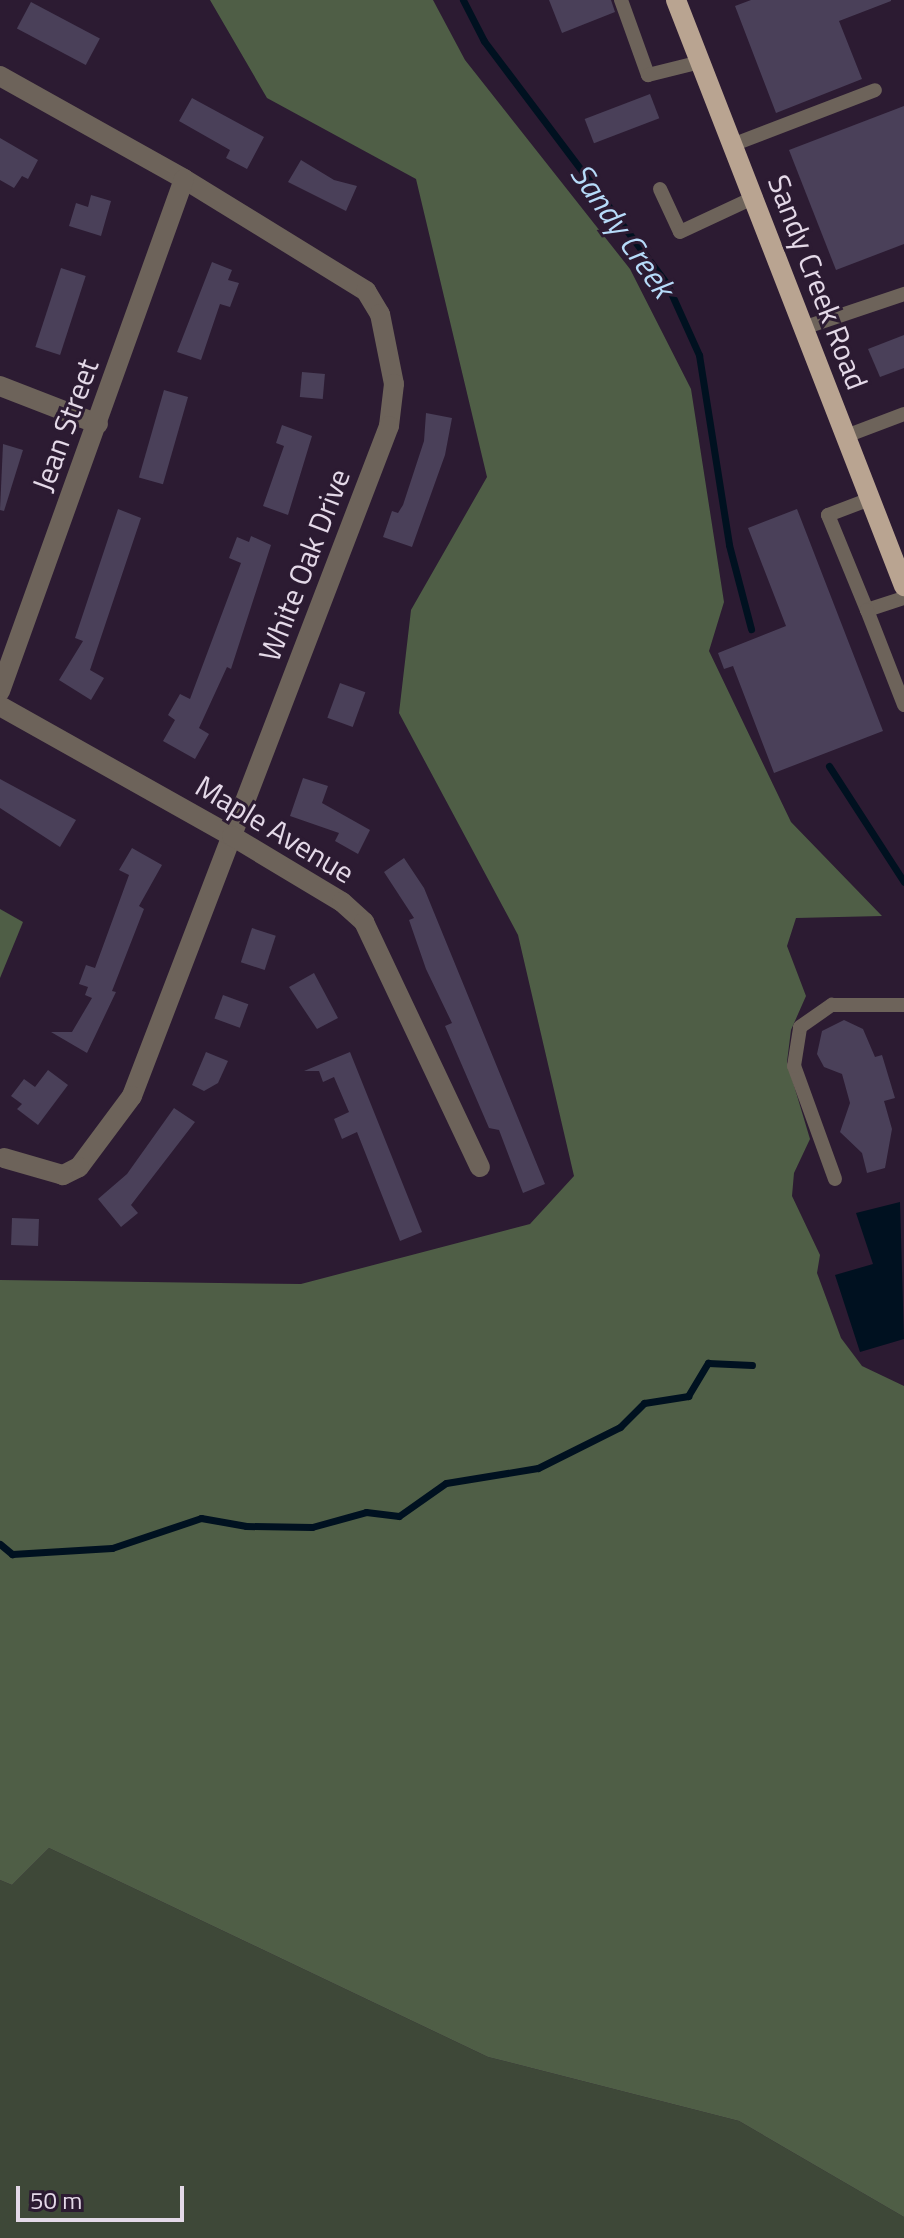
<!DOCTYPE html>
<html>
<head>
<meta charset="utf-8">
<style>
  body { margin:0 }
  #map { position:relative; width:904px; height:2238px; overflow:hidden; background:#2c1b32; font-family:"Titillium Web",sans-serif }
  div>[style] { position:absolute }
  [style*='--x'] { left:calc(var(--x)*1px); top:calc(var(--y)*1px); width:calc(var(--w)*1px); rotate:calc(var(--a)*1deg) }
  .green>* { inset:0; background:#3e4838 }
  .forest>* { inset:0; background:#4f5e46 }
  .water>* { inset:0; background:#001120 }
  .stream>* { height:7px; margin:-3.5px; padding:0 3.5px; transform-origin:3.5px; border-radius:3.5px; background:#001120 }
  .building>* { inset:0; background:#4a4059; transform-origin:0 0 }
  .lane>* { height:14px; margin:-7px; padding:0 7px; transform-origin:7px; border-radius:7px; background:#6d635a }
  .street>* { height:20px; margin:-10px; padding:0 10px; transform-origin:10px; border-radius:10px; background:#6d635a }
  .primary>* { height:20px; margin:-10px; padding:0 10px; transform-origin:10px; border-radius:10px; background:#b9a491 }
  span { translate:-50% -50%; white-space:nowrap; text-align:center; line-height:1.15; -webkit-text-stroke:6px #2c1b32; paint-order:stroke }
  .street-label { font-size:30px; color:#e4d9e8 }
  .water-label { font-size:32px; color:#b6dbf9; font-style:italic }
  .scale { position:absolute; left:16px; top:2186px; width:168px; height:36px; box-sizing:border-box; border:4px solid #e4d9e8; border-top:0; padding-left:10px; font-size:24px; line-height:28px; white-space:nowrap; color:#e4d9e8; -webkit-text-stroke:6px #2c1b32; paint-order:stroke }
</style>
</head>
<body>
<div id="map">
  <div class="green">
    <div style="clip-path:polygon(49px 1848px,488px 2057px,739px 2121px,904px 2217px,904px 2238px,0 2238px,0 1880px,12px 1885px)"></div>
  </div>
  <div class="forest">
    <div style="clip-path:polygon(210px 0,433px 0,465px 60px,630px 269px,691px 389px,724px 602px,709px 651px,791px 822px,882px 916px,796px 918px,787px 946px,806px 996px,791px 1030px,787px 1062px,810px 1139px,794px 1173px,792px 1196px,820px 1255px,817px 1273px,841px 1338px,862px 1366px,904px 1386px,904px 2217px,739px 2121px,488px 2057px,49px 1848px,12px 1885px,0 1880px,0 1280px,301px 1284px,530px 1224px,574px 1176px,518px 935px,399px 713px,411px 610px,487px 477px,416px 179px,267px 98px)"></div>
    <div style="clip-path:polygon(0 909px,23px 922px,0 978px)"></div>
  </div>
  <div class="water">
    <div style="clip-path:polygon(900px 1202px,904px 1339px,860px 1352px,835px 1275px,873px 1264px,856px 1213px)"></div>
  </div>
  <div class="stream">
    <div style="--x:463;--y:0;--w:46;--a:62.9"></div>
    <div style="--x:484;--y:41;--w:304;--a:53"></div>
    <div style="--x:667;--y:284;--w:78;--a:65.7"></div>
    <div style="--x:699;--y:355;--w:192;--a:81"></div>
    <div style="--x:729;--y:545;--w:87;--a:75.3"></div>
    <div style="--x:829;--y:766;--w:138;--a:57.1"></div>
    <div style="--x:0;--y:1544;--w:16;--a:40"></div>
    <div style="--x:12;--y:1554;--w:100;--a:-3.4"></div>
    <div style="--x:112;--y:1548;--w:94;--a:-18.6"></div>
    <div style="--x:201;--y:1518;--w:46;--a:10.1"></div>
    <div style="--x:246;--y:1526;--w:66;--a:0.9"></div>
    <div style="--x:312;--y:1527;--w:56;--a:-15.5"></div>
    <div style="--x:366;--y:1512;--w:33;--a:7"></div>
    <div style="--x:399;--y:1516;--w:57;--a:-35.1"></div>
    <div style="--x:446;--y:1483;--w:93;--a:-9.3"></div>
    <div style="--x:538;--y:1468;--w:92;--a:-26.6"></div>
    <div style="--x:620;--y:1427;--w:34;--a:-45"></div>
    <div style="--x:644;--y:1403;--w:45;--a:-9"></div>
    <div style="--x:688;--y:1396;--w:39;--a:-59"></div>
    <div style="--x:708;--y:1363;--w:44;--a:2.6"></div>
  </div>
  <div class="building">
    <div style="clip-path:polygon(549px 0,611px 0,615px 12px,562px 33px)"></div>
    <div style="clip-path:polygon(751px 0,891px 0,891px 1px,839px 21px,862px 79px,776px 113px,735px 6px)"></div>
    <div style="left:31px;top:2px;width:78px;height:30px;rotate:28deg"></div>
    <div style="left:650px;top:94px;width:26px;height:70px;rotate:69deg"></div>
    <div style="clip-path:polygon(192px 98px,264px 137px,247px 169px,226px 158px,230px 150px,179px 121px)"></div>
    <div style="clip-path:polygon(904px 106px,904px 244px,836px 270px,789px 150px)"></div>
    <div style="clip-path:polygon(0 138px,38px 160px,28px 179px,22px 176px,14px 188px,0 180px)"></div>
    <div style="clip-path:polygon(301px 160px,334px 180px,357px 186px,346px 211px,288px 182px)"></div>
    <div style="clip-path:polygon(91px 195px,111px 201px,101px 236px,69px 226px,76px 203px,88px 207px)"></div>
    <div style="clip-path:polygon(212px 262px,232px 270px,228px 280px,239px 283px,230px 307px,220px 304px,201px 360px,177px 352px)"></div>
    <div style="left:61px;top:268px;width:26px;height:83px;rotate:18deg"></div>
    <div style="clip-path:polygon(904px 335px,904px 368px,880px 377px,868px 349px)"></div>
    <div style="left:302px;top:372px;width:23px;height:25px;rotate:5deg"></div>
    <div style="left:164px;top:390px;width:25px;height:91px;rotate:16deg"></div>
    <div style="clip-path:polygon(426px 413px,452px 418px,445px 455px,412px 547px,383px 537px,392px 511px,398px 513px,403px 505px,424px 441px)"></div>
    <div style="clip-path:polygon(282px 425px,312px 436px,288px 515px,263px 506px,284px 446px,276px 443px)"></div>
    <div style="clip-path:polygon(3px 444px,23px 450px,4px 511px,0 510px)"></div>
    <div style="clip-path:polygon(118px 509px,141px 518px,90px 670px,104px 678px,91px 700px,59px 680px,83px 641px,75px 638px)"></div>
    <div style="clip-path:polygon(797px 509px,883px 731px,774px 773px,733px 666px,724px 669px,718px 653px,786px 626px,748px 528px)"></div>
    <div style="clip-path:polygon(251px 536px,271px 545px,231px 669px,227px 667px,199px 728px,209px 734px,195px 759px,163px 741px,175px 720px,168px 715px,180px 694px,190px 699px,241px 563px,229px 558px,237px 537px,249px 542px)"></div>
    <div style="left:340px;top:683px;width:27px;height:37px;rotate:20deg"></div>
    <div style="clip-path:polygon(303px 778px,328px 786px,322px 803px,370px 830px,358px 854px,335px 841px,339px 833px,290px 816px)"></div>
    <div style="clip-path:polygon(0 779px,76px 820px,60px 847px,0 808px)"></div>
    <div style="clip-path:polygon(132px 848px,162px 865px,139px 906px,144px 909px,112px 991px,116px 992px,87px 1053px,51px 1032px,72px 1032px,92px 998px,85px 995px,88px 987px,79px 984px,86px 965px,95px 968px,129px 875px,119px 870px)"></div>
    <div style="clip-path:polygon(404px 858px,424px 888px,545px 1184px,523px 1193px,499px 1130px,489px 1128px,445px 1026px,452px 1023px,426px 969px,409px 920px,414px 918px,384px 872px)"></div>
    <div style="left:252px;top:928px;width:25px;height:36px;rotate:18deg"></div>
    <div style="clip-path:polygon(314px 973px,338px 1018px,317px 1029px,289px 987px)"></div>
    <div style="left:223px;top:995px;width:27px;height:25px;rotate:20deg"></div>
    <div style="clip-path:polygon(844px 1020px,863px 1029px,875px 1057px,882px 1055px,895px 1098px,884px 1101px,892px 1129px,885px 1168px,867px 1173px,862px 1153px,840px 1132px,850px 1103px,842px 1074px,824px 1067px,817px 1054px,822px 1031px)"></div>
    <div style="clip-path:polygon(206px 1052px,228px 1061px,218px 1083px,204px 1091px,192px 1085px)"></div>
    <div style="clip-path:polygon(350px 1052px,422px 1232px,400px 1241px,357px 1132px,342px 1139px,334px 1119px,349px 1112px,334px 1077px,323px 1082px,319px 1071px,304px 1071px)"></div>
    <div style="clip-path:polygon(48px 1070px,68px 1085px,38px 1125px,17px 1109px,22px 1104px,11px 1096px,24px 1079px,35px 1087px)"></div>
    <div style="clip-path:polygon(174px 1108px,195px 1122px,131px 1205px,138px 1213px,121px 1227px,98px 1199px,127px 1174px)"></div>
    <div style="left:12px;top:1218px;width:27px;height:27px;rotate:2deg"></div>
  </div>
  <div class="lane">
    <div style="--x:621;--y:0;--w:80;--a:70.2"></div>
    <div style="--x:648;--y:75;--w:54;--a:-14"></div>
    <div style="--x:732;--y:145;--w:153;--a:-21"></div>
    <div style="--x:660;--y:189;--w:47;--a:65.1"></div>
    <div style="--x:680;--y:232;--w:81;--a:-25"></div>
    <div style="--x:803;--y:328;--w:107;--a:-18.6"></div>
    <div style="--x:846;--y:436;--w:62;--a:-20.8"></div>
    <div style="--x:870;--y:499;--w:45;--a:159.1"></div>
    <div style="--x:828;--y:515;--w:103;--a:67.7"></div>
    <div style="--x:867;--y:610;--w:39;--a:-18"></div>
    <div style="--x:867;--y:610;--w:102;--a:68.7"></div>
    <div style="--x:835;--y:1179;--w:120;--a:-109.9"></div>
    <div style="--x:794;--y:1066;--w:39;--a:-81"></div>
    <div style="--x:800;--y:1027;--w:39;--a:-35"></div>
    <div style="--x:832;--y:1005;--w:72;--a:0"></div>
  </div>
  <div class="street">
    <div style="--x:0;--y:76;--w:211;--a:29.2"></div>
    <div style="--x:184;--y:179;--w:214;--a:31.6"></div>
    <div style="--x:366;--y:291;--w:27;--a:59"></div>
    <div style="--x:380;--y:314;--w:71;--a:78.7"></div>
    <div style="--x:394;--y:384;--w:42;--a:96.8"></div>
    <div style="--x:389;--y:426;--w:718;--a:110.99"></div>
    <div style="--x:132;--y:1096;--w:89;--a:126.7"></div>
    <div style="--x:79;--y:1167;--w:18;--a:153"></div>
    <div style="--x:63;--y:1175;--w:61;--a:-163.9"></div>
    <div style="--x:0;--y:386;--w:105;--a:21.2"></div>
    <div style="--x:0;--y:691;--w:544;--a:-70.23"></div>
    <div style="--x:0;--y:706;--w:266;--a:29.3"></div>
    <div style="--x:232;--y:836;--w:128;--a:31"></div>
    <div style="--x:342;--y:902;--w:30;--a:42"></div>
    <div style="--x:364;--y:922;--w:271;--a:64.7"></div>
  </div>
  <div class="primary">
    <div style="--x:676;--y:0;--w:629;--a:68.74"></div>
  </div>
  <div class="street-label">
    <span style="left:818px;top:282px;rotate:69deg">Sandy Creek Road</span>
    <span style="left:65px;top:425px;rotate:-70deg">Jean Street</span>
    <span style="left:304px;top:565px;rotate:-69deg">White Oak Drive</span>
    <span style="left:275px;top:829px;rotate:31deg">Maple Avenue</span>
  </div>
  <div class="water-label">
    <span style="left:623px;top:230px;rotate:55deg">Sandy Creek</span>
  </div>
  <div class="scale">50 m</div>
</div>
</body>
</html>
